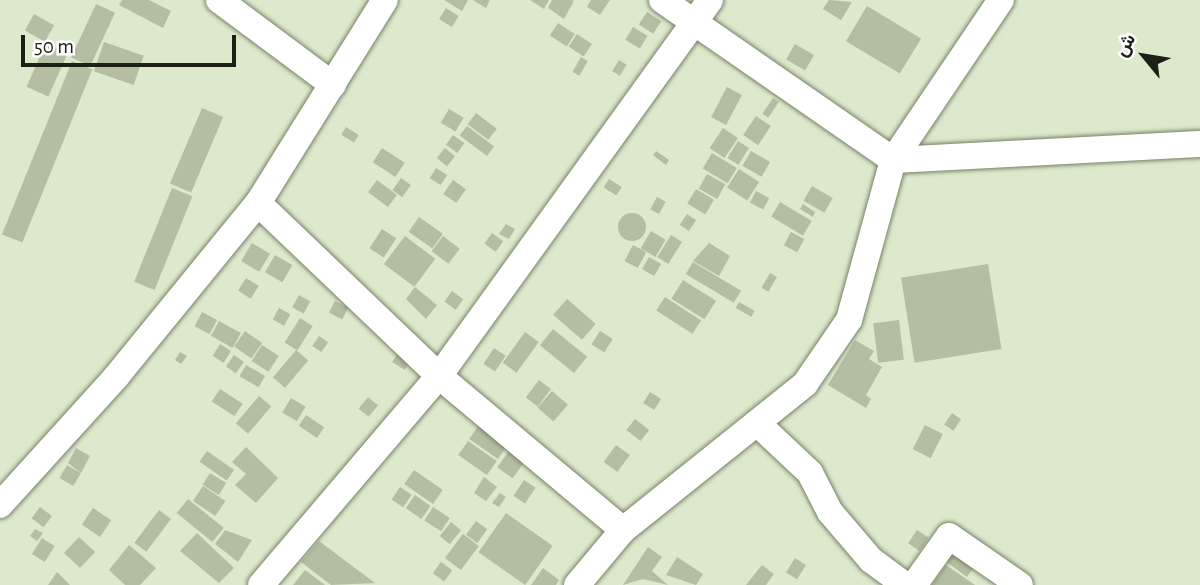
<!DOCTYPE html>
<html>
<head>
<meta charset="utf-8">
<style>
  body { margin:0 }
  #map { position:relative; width:1200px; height:585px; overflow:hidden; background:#dde9cc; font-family:"Alegreya Sans",Vazirmatn,sans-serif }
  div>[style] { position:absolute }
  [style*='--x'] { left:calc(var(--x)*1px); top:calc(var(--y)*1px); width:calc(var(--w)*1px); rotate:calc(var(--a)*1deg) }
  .building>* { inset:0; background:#b3bea2; transform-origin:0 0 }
  .round { border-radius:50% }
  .roads { filter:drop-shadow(0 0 2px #778167) drop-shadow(0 0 2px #778167) }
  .street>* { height:26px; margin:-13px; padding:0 13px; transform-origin:13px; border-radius:13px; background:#fff }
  span { translate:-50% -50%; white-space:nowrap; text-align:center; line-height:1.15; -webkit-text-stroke:7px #fff; paint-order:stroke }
  .north { position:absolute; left:1109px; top:21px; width:70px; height:70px; -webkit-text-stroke:5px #fff; paint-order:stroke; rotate:300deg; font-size:19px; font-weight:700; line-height:28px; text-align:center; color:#1c2016 }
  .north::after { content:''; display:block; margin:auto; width:24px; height:32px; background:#1c2016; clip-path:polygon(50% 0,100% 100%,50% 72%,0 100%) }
  .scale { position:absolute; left:21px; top:35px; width:215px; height:32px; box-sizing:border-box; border:4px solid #1c2016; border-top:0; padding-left:9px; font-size:21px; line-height:24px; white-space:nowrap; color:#1c2016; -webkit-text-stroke:5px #fff; paint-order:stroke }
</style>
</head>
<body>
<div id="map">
  <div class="building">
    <div style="clip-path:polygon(122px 0,149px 0,171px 11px,163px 28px,119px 5px)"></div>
    <div style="clip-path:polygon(444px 0,468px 0,462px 11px)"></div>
    <div style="clip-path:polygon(473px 0,490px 0,486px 8px)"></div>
    <div style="clip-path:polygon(530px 0,549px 0,544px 9px)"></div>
    <div style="clip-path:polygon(552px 0,572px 0,574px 1px,564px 19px,548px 8px)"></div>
    <div style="clip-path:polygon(591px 0,610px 0,600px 15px,587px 7px)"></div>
    <div style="clip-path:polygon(829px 0,852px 2px,841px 20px,823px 9px)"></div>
    <div style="left:96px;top:4px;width:21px;height:59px;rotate:25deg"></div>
    <div style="left:867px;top:6px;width:63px;height:41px;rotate:31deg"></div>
    <div style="left:446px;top:8px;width:15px;height:13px;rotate:32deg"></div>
    <div style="left:647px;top:12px;width:17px;height:15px;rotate:33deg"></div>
    <div style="left:34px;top:14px;width:23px;height:19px;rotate:29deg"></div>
    <div style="left:558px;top:23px;width:20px;height:15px;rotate:33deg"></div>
    <div style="left:633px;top:27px;width:17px;height:15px;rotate:31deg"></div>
    <div style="left:577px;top:34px;width:18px;height:15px;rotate:34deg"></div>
    <div style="left:104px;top:42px;width:42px;height:31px;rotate:19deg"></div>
    <div style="left:46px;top:43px;width:24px;height:48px;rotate:24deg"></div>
    <div style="left:795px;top:44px;width:22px;height:18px;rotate:30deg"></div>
    <div style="left:581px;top:57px;width:8px;height:17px;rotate:30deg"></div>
    <div style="left:619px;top:60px;width:9px;height:13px;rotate:32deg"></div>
    <div style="left:72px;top:61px;width:22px;height:187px;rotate:22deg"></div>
    <div style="left:727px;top:87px;width:17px;height:34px;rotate:28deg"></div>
    <div style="left:773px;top:98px;width:7px;height:19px;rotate:34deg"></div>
    <div style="left:202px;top:108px;width:23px;height:82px;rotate:23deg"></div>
    <div style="left:449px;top:109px;width:17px;height:16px;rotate:31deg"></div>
    <div style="left:476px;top:113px;width:26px;height:14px;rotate:37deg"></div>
    <div style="left:756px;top:116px;width:18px;height:23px;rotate:34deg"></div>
    <div style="left:467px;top:126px;width:34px;height:12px;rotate:37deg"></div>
    <div style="left:346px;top:127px;width:15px;height:9px;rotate:32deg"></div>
    <div style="left:723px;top:128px;width:18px;height:24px;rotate:34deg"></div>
    <div style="left:453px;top:135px;width:14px;height:12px;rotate:36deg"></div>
    <div style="left:738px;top:141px;width:13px;height:20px;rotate:32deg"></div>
    <div style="left:382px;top:148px;width:27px;height:17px;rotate:33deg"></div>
    <div style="left:445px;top:148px;width:13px;height:13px;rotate:39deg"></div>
    <div style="clip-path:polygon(656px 151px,669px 160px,666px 165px,653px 155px)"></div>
    <div style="left:751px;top:151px;width:22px;height:17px;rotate:30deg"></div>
    <div style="left:712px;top:153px;width:29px;height:18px;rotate:31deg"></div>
    <div style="left:436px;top:168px;width:13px;height:12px;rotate:32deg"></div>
    <div style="left:739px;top:169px;width:24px;height:22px;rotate:33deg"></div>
    <div style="left:707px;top:174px;width:21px;height:17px;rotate:29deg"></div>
    <div style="left:401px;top:178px;width:12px;height:15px;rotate:35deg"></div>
    <div style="left:609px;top:179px;width:15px;height:10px;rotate:32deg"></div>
    <div style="left:377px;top:180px;width:25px;height:15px;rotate:37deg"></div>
    <div style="left:453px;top:180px;width:16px;height:17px;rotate:35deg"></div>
    <div style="left:812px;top:186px;width:24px;height:17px;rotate:30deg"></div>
    <div style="left:172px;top:188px;width:22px;height:101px;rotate:22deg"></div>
    <div style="left:696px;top:189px;width:21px;height:17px;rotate:31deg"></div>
    <div style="left:756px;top:191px;width:15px;height:13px;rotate:28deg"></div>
    <div style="left:657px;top:197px;width:10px;height:14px;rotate:29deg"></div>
    <div style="left:780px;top:202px;width:37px;height:17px;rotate:31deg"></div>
    <div style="clip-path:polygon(803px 204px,815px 212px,813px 217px,800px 209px)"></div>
    <div class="round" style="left:618px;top:213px;width:28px;height:28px"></div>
    <div style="left:687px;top:214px;width:11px;height:13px;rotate:34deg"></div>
    <div style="left:419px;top:217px;width:29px;height:18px;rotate:35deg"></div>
    <div style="clip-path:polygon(506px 224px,515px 229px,509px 239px,499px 234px)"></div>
    <div style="left:382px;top:229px;width:17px;height:23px;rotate:33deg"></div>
    <div style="left:651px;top:231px;width:17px;height:20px;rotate:31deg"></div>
    <div style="left:791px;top:232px;width:15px;height:15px;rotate:28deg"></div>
    <div style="left:492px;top:233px;width:14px;height:13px;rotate:36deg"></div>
    <div style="left:671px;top:235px;width:13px;height:26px;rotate:32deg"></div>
    <div style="left:405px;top:236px;width:38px;height:35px;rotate:37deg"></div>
    <div style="left:443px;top:236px;width:21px;height:19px;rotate:37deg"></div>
    <div style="left:252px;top:243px;width:21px;height:21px;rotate:31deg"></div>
    <div style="clip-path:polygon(709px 243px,730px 256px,719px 276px,693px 261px)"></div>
    <div style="left:633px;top:245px;width:15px;height:18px;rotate:28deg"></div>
    <div style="left:275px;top:255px;width:20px;height:20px;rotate:30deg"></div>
    <div style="left:649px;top:257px;width:14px;height:14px;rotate:30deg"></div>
    <div style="left:693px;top:262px;width:56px;height:14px;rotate:31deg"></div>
    <div style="left:988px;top:264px;width:86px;height:88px;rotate:81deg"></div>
    <div style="left:770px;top:273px;width:8px;height:17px;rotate:30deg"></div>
    <div style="left:246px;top:278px;width:15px;height:15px;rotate:32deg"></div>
    <div style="left:683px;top:280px;width:39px;height:22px;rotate:32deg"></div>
    <div style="clip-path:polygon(415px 287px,437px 305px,426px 319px,406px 299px)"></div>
    <div style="left:452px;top:291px;width:14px;height:13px;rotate:36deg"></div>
    <div style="left:299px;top:295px;width:13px;height:14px;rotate:29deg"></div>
    <div style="left:665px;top:297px;width:43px;height:16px;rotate:33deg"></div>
    <div style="left:567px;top:299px;width:38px;height:21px;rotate:41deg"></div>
    <div style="left:335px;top:301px;width:15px;height:13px;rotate:28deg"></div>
    <div style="left:739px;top:302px;width:18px;height:7px;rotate:29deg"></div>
    <div style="left:279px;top:308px;width:13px;height:13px;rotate:29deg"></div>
    <div style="left:202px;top:312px;width:17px;height:16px;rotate:28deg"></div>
    <div style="left:300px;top:318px;width:15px;height:29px;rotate:32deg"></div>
    <div style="left:899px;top:320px;width:40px;height:26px;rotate:83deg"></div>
    <div style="left:219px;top:321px;width:25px;height:17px;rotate:29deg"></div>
    <div style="left:553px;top:329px;width:44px;height:21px;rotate:39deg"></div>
    <div style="left:245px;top:331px;width:21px;height:19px;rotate:35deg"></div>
    <div style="left:600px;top:331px;width:15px;height:16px;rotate:32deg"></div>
    <div style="left:525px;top:332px;width:17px;height:38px;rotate:36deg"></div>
    <div style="left:319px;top:336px;width:11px;height:12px;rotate:34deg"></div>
    <div style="clip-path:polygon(855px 340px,874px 351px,869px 359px,882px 367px,866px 395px,871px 399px,866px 408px,828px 385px)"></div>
    <div style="left:220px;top:344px;width:13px;height:14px;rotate:32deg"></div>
    <div style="left:262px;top:345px;width:20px;height:19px;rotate:33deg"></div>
    <div style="left:494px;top:348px;width:14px;height:19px;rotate:34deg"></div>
    <div style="left:296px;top:350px;width:16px;height:36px;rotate:40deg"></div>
    <div style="left:399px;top:351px;width:15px;height:13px;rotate:32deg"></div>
    <div style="clip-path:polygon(180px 352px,187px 356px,181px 364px,175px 360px)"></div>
    <div style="left:234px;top:355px;width:12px;height:14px;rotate:35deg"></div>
    <div style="left:246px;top:365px;width:22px;height:13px;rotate:30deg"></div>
    <div style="left:539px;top:380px;width:15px;height:22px;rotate:37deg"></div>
    <div style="left:220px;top:389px;width:27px;height:15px;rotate:33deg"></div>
    <div style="left:552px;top:391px;width:21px;height:22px;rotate:41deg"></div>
    <div style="left:650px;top:392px;width:13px;height:13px;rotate:32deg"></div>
    <div style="left:259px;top:396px;width:16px;height:36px;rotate:40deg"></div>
    <div style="left:368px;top:397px;width:13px;height:15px;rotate:39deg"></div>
    <div style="left:291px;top:398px;width:17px;height:17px;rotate:31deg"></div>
    <div style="left:952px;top:413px;width:11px;height:14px;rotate:34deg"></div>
    <div style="left:306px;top:415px;width:22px;height:13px;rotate:34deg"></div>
    <div style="left:635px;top:419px;width:18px;height:14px;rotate:38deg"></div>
    <div style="left:479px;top:425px;width:35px;height:17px;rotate:35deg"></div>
    <div style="left:925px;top:425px;width:20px;height:27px;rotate:27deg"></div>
    <div style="left:468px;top:441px;width:35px;height:17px;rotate:35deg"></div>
    <div style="left:616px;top:445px;width:17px;height:21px;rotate:36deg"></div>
    <div style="clip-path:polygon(246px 447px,278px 478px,256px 503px,235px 485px,246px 474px,232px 462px)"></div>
    <div style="clip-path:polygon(76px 448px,90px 456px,81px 473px,68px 463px)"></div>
    <div style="left:207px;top:451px;width:33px;height:13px;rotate:35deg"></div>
    <div style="left:509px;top:451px;width:19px;height:20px;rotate:36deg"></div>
    <div style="left:67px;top:465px;width:16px;height:15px;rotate:30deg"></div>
    <div style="left:414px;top:470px;width:35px;height:17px;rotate:35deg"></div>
    <div style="left:210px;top:473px;width:19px;height:14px;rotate:32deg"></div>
    <div style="clip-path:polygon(484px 477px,497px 487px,486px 501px,474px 493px)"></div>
    <div style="left:524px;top:480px;width:14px;height:19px;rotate:34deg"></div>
    <div style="left:203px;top:486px;width:27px;height:18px;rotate:34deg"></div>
    <div style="left:400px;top:487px;width:14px;height:15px;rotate:34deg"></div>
    <div style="clip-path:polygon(500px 493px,506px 497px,499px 507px,492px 503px)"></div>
    <div style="left:415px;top:495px;width:19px;height:16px;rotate:35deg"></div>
    <div style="left:188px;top:499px;width:46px;height:18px;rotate:39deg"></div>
    <div style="left:40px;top:507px;width:15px;height:14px;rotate:37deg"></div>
    <div style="left:433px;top:507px;width:20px;height:16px;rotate:33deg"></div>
    <div style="left:93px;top:508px;width:22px;height:20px;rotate:34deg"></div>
    <div style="left:159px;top:510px;width:15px;height:41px;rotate:37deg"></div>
    <div style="left:506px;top:513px;width:57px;height:48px;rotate:35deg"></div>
    <div style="left:476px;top:521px;width:14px;height:17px;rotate:36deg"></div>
    <div style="left:451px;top:522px;width:13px;height:18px;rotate:39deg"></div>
    <div style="clip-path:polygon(35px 529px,43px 533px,37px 541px,30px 536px)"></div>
    <div style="clip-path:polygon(225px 530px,252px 540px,238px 562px,215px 544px)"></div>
    <div style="left:917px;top:530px;width:14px;height:16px;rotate:34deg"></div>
    <div style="clip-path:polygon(197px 533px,234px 568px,219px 583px,180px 551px)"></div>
    <div style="left:463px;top:534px;width:20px;height:30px;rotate:37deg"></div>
    <div style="left:79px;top:537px;width:22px;height:22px;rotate:43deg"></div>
    <div style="left:42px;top:538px;width:15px;height:19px;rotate:32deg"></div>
    <div style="clip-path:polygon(319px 541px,375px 583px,331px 585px,301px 562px)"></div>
    <div style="clip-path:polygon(129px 545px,156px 568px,140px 585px,125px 585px,109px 570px)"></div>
    <div style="clip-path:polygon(648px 547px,662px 557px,652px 571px,668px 585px,643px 579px,623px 585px)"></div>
    <div style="left:951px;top:553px;width:27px;height:10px;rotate:36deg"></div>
    <div style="clip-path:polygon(677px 557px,703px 574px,696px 585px,666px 575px)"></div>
    <div style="left:795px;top:558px;width:13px;height:17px;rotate:32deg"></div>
    <div style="left:441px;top:562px;width:14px;height:14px;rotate:36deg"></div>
    <div style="clip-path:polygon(762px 565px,774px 574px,766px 585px,746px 585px)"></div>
    <div style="clip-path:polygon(946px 565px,975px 585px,932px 585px)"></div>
    <div style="clip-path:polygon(543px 568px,559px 580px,556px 585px,531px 585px)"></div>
    <div style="clip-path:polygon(305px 570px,325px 585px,293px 585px)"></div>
    <div style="clip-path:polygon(57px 572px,70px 585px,48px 585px)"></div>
  </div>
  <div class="roads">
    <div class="street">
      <div style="--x:219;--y:0;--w:142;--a:36.7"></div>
      <div style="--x:662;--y:0;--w:281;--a:34.7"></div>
      <div style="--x:893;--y:160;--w:307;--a:-3"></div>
      <div style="--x:258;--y:203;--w:250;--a:43.7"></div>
      <div style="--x:439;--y:376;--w:240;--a:39.9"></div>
      <div style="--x:757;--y:423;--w:73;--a:43.3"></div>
      <div style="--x:810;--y:473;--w:44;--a:62.9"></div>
      <div style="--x:830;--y:512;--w:63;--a:49.5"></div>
      <div style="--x:871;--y:560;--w:42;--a:36.3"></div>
      <div style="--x:0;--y:505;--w:173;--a:-47.8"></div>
      <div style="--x:116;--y:377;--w:225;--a:-50.8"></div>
      <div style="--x:258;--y:203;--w:239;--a:-58"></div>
      <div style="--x:261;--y:585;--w:275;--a:-49.6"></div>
      <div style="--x:439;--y:376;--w:463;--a:-54.2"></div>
      <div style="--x:577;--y:585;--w:72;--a:-50.1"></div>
      <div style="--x:623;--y:530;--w:233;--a:-38.7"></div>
      <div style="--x:805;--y:384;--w:78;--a:-55.5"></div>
      <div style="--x:849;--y:320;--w:166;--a:-74.6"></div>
      <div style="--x:893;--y:160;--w:193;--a:-56"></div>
      <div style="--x:914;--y:585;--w:60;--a:-54.5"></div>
      <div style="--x:949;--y:536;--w:86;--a:34.6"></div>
    </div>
  </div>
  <div class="north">ش</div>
  <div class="scale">50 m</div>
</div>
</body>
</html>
